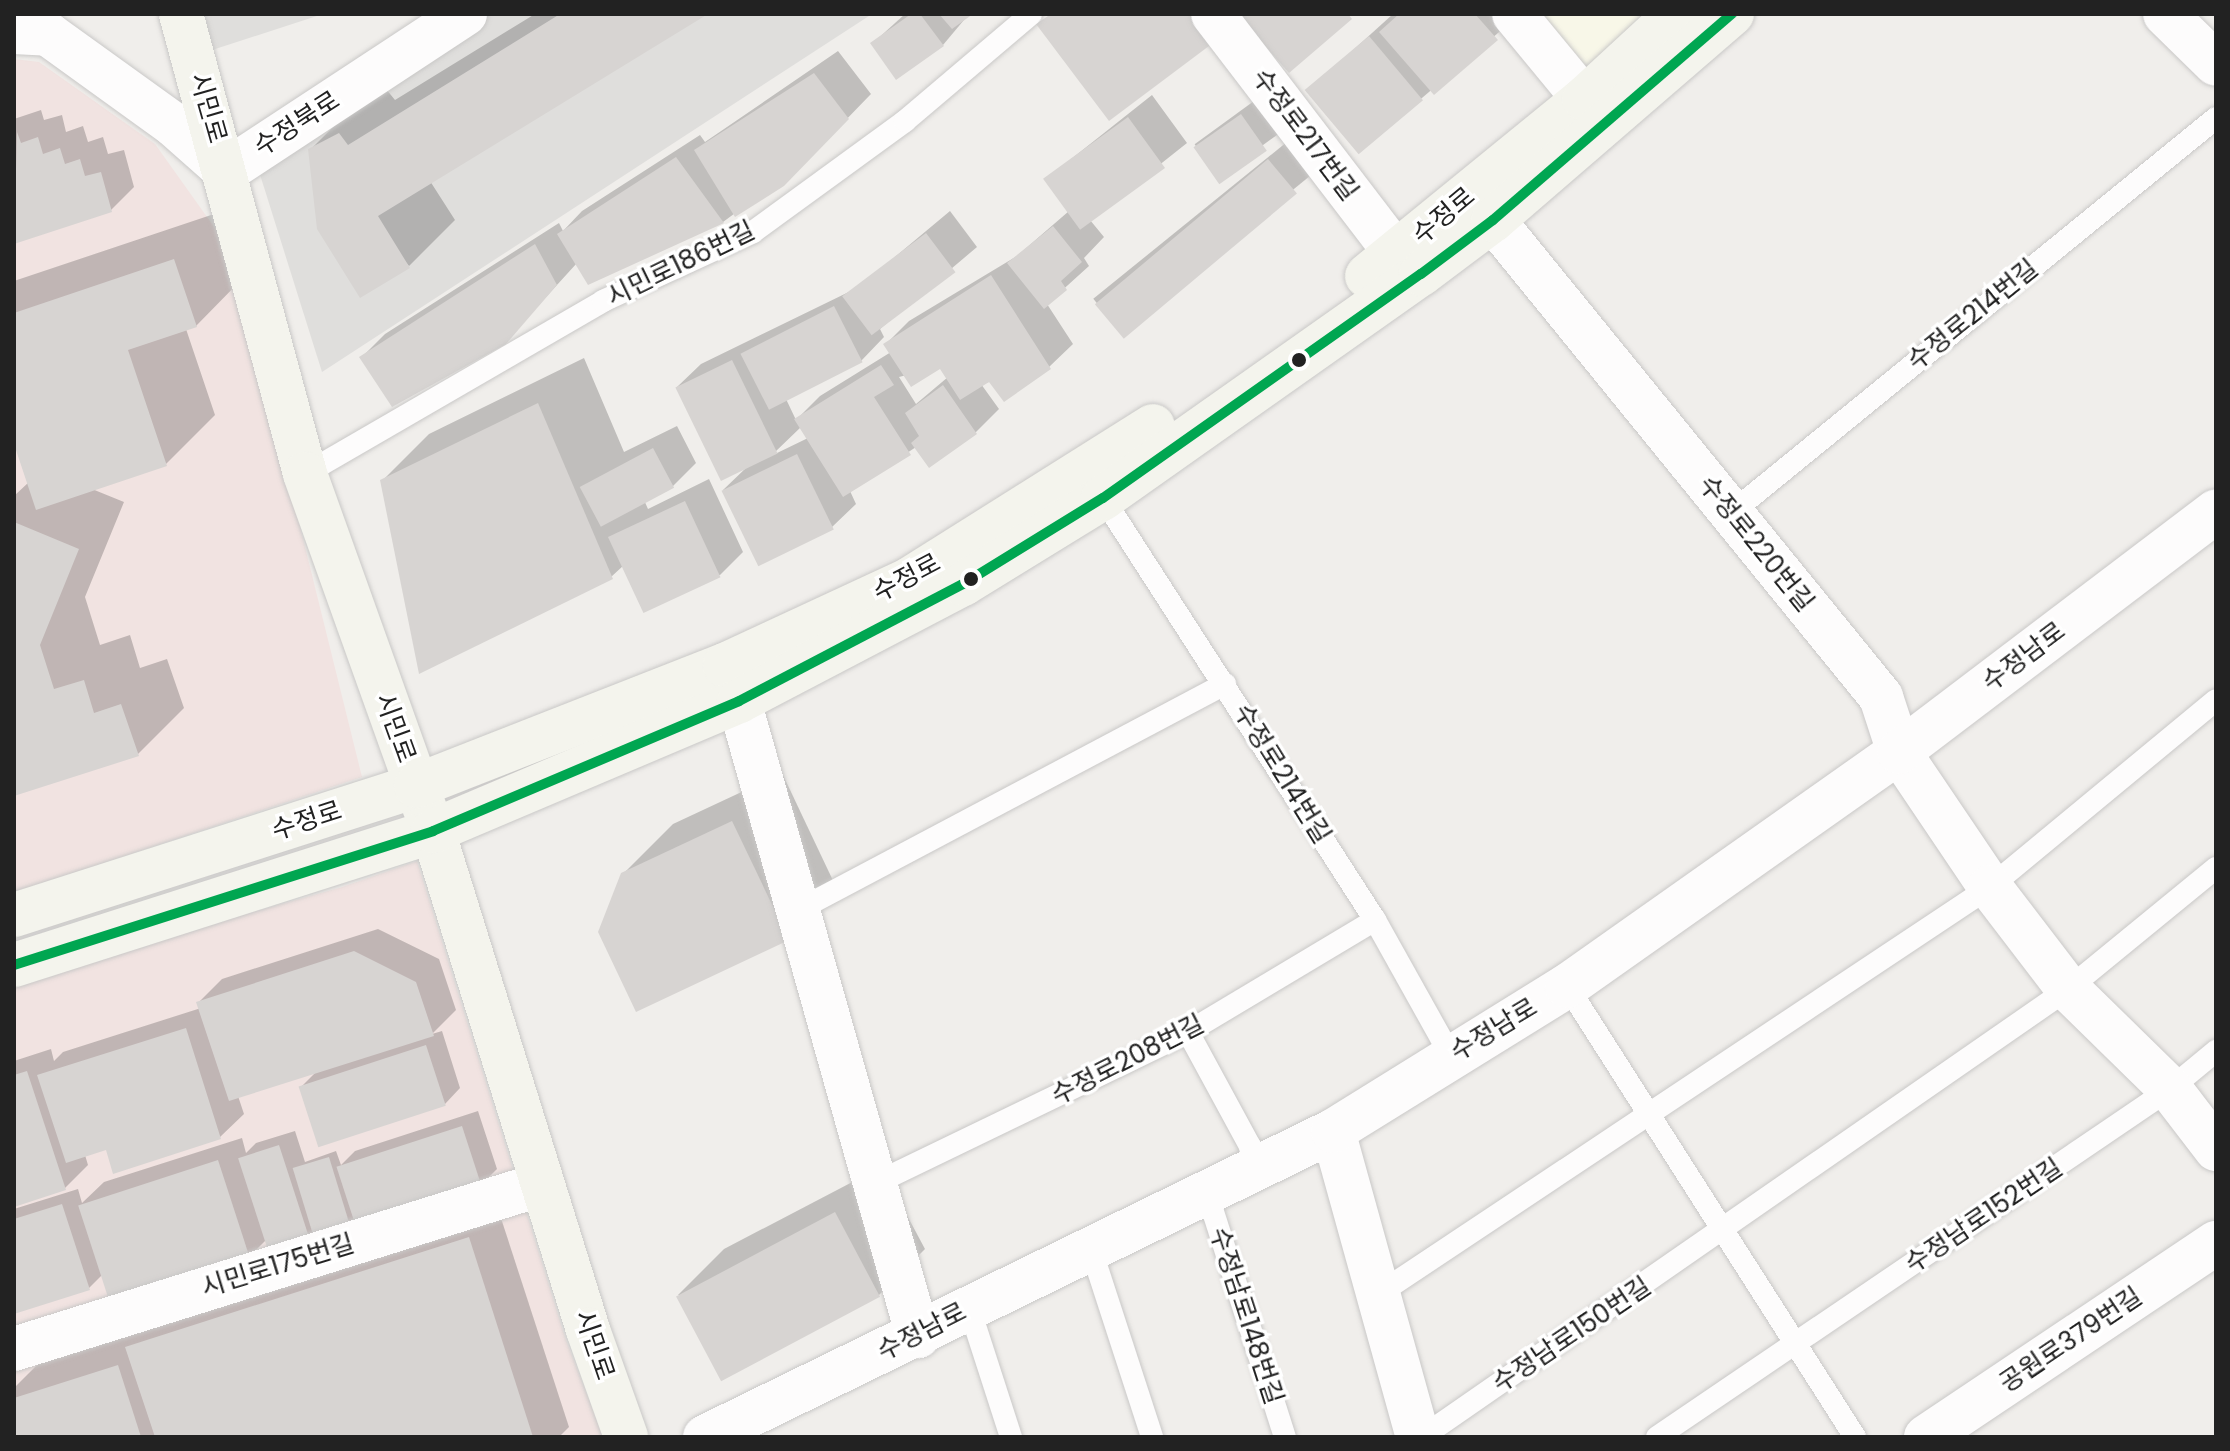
<!DOCTYPE html>
<html>
<head>
<meta charset="utf-8">
<style>
  body { margin:0 }
  #map { position:relative; width:2230px; height:1451px; overflow:hidden; background:#f0eeeb; font-family:Poppins,"Noto Sans KR",sans-serif }
  div>[style] { position:absolute }
  [style*='--x'] { left:calc(var(--x)*1px); top:calc(var(--y)*1px); width:calc(var(--w)*1px); rotate:calc(var(--a)*1deg) }
  .residential>* { inset:0; background:#dfdedc }
  .commercial>* { inset:0; background:#f1e3e1 }
  .education>* { inset:0; background:#f8f7e8 }
  .shadow>* { inset:0; background:#0003; transform-origin:0 0 }
  .building>* { inset:0; background:#d7d4d2; transform-origin:0 0 }
  .roads { filter:drop-shadow(0 0 2px #c9c8c7) drop-shadow(0 0 2px #c9c8c7) }
  .service>* { height:22px; margin:-11px; padding:0 11px; transform-origin:11px; border-radius:11px; background:#fdfcfc }
  .minor>* { height:44px; margin:-22px; padding:0 22px; transform-origin:22px; border-radius:22px; background:#fdfcfc }
  .secondary>* { height:44px; margin:-22px; padding:0 22px; transform-origin:22px; border-radius:22px; background:#f4f4ed }
  .bus-1>* { height:10px; margin:-5px; padding:0 5px; transform-origin:5px; border-radius:5px; background:#00a651 }
  .dots>* { width:22px; height:22px; translate:-50% -50%; box-sizing:border-box; border:4px solid #fff; border-radius:50% }
  span { translate:-50% -50%; white-space:nowrap; text-align:center; line-height:1.15; -webkit-text-stroke:7px #fff; paint-order:stroke }
  .street-label { font-size:26px; color:#222 }
  .frame { position:absolute; inset:0; border:16px solid #222; pointer-events:none }
</style>
</head>
<body>
<div id="map">
  <div class="residential">
    <div style="clip-path:polygon(195px 14px,323px 14px,206px 52px)"></div>
    <div style="clip-path:polygon(491px 14px,872px 14px,322px 372px,257px 165px)"></div>
  </div>
  <div class="commercial">
    <div style="clip-path:polygon(14px 59px,39px 62px,155px 144px,232px 252px,362px 777px,14px 893px)"></div>
    <div style="clip-path:polygon(417px 861px,566px 1340px,603px 1437px,14px 1437px,14px 979px,342px 887px)"></div>
  </div>
  <div class="education">
    <div style="clip-path:polygon(1542px 14px,1643px 14px,1587px 68px)"></div>
  </div>
  <div class="shadow">
    <div style="clip-path:polygon(535px 14px,704px 14px,430px 181px,455px 220px,409px 266px,310px 150px,357px 103px,386px 89px,395px 100px)"></div>
    <div style="clip-path:polygon(905px 14px,969px 14px,943px 45px,873px 43px)"></div>
    <div style="clip-path:polygon(1393px 14px,1519px 15px,1360px 151px,1308px 91px)"></div>
    <div style="clip-path:polygon(838px 51px,871px 94px,807px 160px,723px 222px,577px 263px,505px 342px,362px 357px,385px 334px,559px 223px,563px 231px,582px 211px,700px 135px,705px 142px)"></div>
    <div style="left:1265px;top:93px;width:41px;height:87px;rotate:54deg"></div>
    <div style="clip-path:polygon(evenodd,1152px 95px,1187px 143px,1090px 220px,1104px 237px,1084px 258px,1089px 266px,1047px 304px,1073px 344px,1049px 367px,981px 384px,999px 409px,976px 432px,929px 465px,916px 447px,850px 491px,856px 504px,832px 527px,723px 490px,748px 466px,677px 387px,701px 364px,859px 287px,950px 211px,977px 247px,880px 329px,884px 337px,861px 361px,786px 399px,796px 420px,820px 396px,891px 352px,886px 344px,909px 321px,1017px 256px,1069px 211px,1046px 179px,1152px 95px,941px 366px,948px 377px,916px 404px,899px 377px,941px 366px,1152px 95px,801px 427px,808px 438px,775px 454px,774px 453px,801px 427px)"></div>
    <div style="clip-path:polygon(41px 110px,44px 120px,62px 115px,66px 132px,83px 126px,88px 142px,103px 137px,108px 154px,124px 150px,134px 187px,111px 210px,14px 242px,14px 119px)"></div>
    <div style="left:1293px;top:137px;width:41px;height:257px;rotate:51deg"></div>
    <div style="clip-path:polygon(223px 211px,245px 276px,196px 326px,186px 329px,215px 415px,166px 464px,92px 489px,124px 502px,85px 597px,100px 645px,130px 635px,140px 668px,167px 659px,184px 708px,138px 754px,14px 794px,14px 496px,29px 482px,14px 438px,14px 281px)"></div>
    <div style="clip-path:polygon(584px 358px,624px 452px,677px 426px,696px 463px,673px 486px,644px 500px,648px 509px,709px 479px,743px 552px,720px 575px,624px 565px,611px 577px,382px 481px,429px 434px)"></div>
    <div style="clip-path:polygon(782px 773px,837px 889px,787px 939px,623px 874px,673px 824px)"></div>
    <div style="clip-path:polygon(378px 929px,439px 959px,456px 1010px,432px 1034px,442px 1031px,460px 1088px,445px 1104px,301px 1087px,317px 1071px,238px 1096px,244px 1114px,220px 1137px,107px 1148px,85px 1155px,88px 1165px,65px 1188px,14px 1205px,14px 1061px,51px 1049px,54px 1061px,63px 1052px,201px 1008px,199px 1002px,222px 979px)"></div>
    <div style="clip-path:polygon(478px 1111px,497px 1169px,481px 1185px,309px 1238px,266px 1240px,249px 1257px,103px 1274px,89px 1288px,14px 1312px,14px 1209px,78px 1189px,82px 1203px,104px 1182px,242px 1138px,246px 1153px,256px 1143px,295px 1131px,305px 1162px,336px 1151px,341px 1165px,355px 1151px)"></div>
    <div style="clip-path:polygon(881px 1167px,925px 1249px,879px 1295px,678px 1295px,724px 1249px)"></div>
    <div style="clip-path:polygon(498px 1209px,569px 1427px,559px 1437px,14px 1437px,14px 1388px,47px 1355px)"></div>
  </div>
  <div class="building">
    <div style="clip-path:polygon(560px 14px,708px 14px,378px 216px,410px 268px,360px 298px,317px 229px,308px 149px,339px 133px,348px 145px)"></div>
    <div style="clip-path:polygon(911px 14px,920px 14px,944px 46px,896px 80px,870px 43px)"></div>
    <div style="clip-path:polygon(939px 14px,973px 14px,952px 29px)"></div>
    <div style="clip-path:polygon(1051px 14px,1191px 14px,1213px 43px,1109px 121px,1036px 24px)"></div>
    <div style="clip-path:polygon(1237px 14px,1348px 14px,1352px 19px,1289px 73px)"></div>
    <div style="clip-path:polygon(1399px 14px,1475px 14px,1498px 40px,1434px 95px,1379px 32px)"></div>
    <div style="left:1369px;top:36px;width:84px;height:84px;rotate:50deg"></div>
    <div style="clip-path:polygon(814px 73px,849px 119px,784px 186px,735px 217px,694px 150px)"></div>
    <div style="left:1241px;top:114px;width:45px;height:58px;rotate:55deg"></div>
    <div style="left:1128px;top:117px;width:63px;height:105px;rotate:54deg"></div>
    <div style="clip-path:polygon(17px 132px,21px 143px,38px 137px,43px 154px,60px 148px,65px 164px,80px 159px,85px 176px,101px 172px,112px 212px,14px 244px)"></div>
    <div style="clip-path:polygon(676px 157px,724px 223px,588px 285px,557px 234px)"></div>
    <div style="left:1268px;top:159px;width:45px;height:226px;rotate:50deg"></div>
    <div style="clip-path:polygon(1053px 226px,1082px 262px,1061px 281px,1067px 290px,1044px 309px,1007px 263px)"></div>
    <div style="left:926px;top:233px;width:49px;height:105px;rotate:53deg"></div>
    <div style="clip-path:polygon(535px 244px,557px 285px,506px 344px,392px 407px,359px 357px)"></div>
    <div style="clip-path:polygon(174px 259px,197px 327px,128px 350px,167px 466px,36px 510px,14px 444px,14px 313px)"></div>
    <div style="clip-path:polygon(991px 275px,1051px 369px,1004px 402px,989px 382px,960px 400px,940px 369px,911px 387px,883px 344px)"></div>
    <div style="left:834px;top:306px;width:63px;height:105px;rotate:63deg"></div>
    <div style="left:732px;top:360px;width:104px;height:63px;rotate:64deg"></div>
    <div style="clip-path:polygon(881px 365px,894px 385px,874px 397px,911px 455px,843px 497px,794px 419px)"></div>
    <div style="clip-path:polygon(943px 385px,977px 434px,929px 468px,911px 443px,919px 436px,905px 413px)"></div>
    <div style="clip-path:polygon(538px 403px,613px 579px,419px 674px,380px 480px)"></div>
    <div style="left:653px;top:448px;width:45px;height:83px;rotate:62deg"></div>
    <div style="left:797px;top:454px;width:84px;height:84px;rotate:64deg"></div>
    <div style="left:685px;top:501px;width:84px;height:85px;rotate:65deg"></div>
    <div style="clip-path:polygon(14px 522px,79px 549px,40px 645px,54px 689px,84px 680px,94px 713px,121px 704px,139px 756px,14px 796px)"></div>
    <div style="clip-path:polygon(732px 821px,789px 940px,636px 1012px,598px 932px,621px 873px)"></div>
    <div style="clip-path:polygon(354px 951px,416px 982px,434px 1036px,229px 1101px,196px 1002px)"></div>
    <div style="clip-path:polygon(186px 1028px,221px 1139px,113px 1174px,106px 1150px,66px 1163px,37px 1075px)"></div>
    <div style="left:426px;top:1045px;width:64px;height:134px;rotate:72deg"></div>
    <div style="clip-path:polygon(27px 1071px,66px 1190px,14px 1207px,14px 1075px)"></div>
    <div style="left:462px;top:1126px;width:64px;height:132px;rotate:72deg"></div>
    <div style="left:279px;top:1145px;width:100px;height:43px;rotate:72deg"></div>
    <div style="left:329px;top:1157px;width:73px;height:38px;rotate:73deg"></div>
    <div style="left:218px;top:1160px;width:103px;height:147px;rotate:72deg"></div>
    <div style="clip-path:polygon(62px 1204px,90px 1290px,14px 1314px,14px 1219px)"></div>
    <div style="left:835px;top:1212px;width:96px;height:180px;rotate:62deg"></div>
    <div style="clip-path:polygon(469px 1237px,533px 1437px,155px 1437px,125px 1347px)"></div>
    <div style="clip-path:polygon(118px 1365px,141px 1437px,14px 1437px,14px 1398px)"></div>
  </div>
  <div class="roads">
    <div class="service">
      <div style="--x:305;--y:474;--w:345;--a:-30.1"></div>
      <div style="--x:603;--y:301;--w:165;--a:-24.7"></div>
      <div style="--x:753;--y:232;--w:188;--a:-36.1"></div>
      <div style="--x:905;--y:121;--w:165;--a:-40.3"></div>
      <div style="--x:1103;--y:498;--w:502;--a:57.2"></div>
      <div style="--x:1375;--y:920;--w:156;--a:60.8"></div>
      <div style="--x:1731;--y:513;--w:625;--a:-39.16"></div>
      <div style="--x:800;--y:909;--w:481;--a:-27.9"></div>
      <div style="--x:1567;--y:986;--w:535;--a:57.44"></div>
      <div style="--x:1188;--y:1032;--w:130;--a:61.5"></div>
      <div style="--x:1250;--y:1146;--w:25;--a:81"></div>
      <div style="--x:874;--y:1184;--w:349;--a:-25.8"></div>
      <div style="--x:1188;--y:1032;--w:218;--a:-30.9"></div>
      <div style="--x:1208;--y:1196;--w:253;--a:72.3"></div>
      <div style="--x:1091;--y:1249;--w:198;--a:72"></div>
      <div style="--x:1380;--y:1293;--w:733;--a:-33.65"></div>
      <div style="--x:1990;--y:887;--w:293;--a:-39.6"></div>
      <div style="--x:969;--y:1307;--w:137;--a:72.1"></div>
      <div style="--x:1422;--y:1437;--w:786;--a:-34.74"></div>
      <div style="--x:2068;--y:989;--w:191;--a:-39.3"></div>
      <div style="--x:1657;--y:1437;--w:620;--a:-34.15"></div>
      <div style="--x:2170;--y:1089;--w:60;--a:-39.6"></div>
    </div>
    <div class="minor">
      <div style="--x:1213;--y:14;--w:303;--a:52.6"></div>
      <div style="--x:1514;--y:14;--w:110;--a:50.5"></div>
      <div style="--x:2165;--y:14;--w:71;--a:44.4"></div>
      <div style="--x:14;--y:32;--w:34;--a:3"></div>
      <div style="--x:48;--y:34;--w:155;--a:35.8"></div>
      <div style="--x:174;--y:125;--w:69;--a:41.5"></div>
      <div style="--x:226;--y:171;--w:286;--a:-33.3"></div>
      <div style="--x:1493;--y:220;--w:615;--a:50.87"></div>
      <div style="--x:1881;--y:697;--w:58;--a:71.9"></div>
      <div style="--x:1899;--y:752;--w:163;--a:56"></div>
      <div style="--x:1990;--y:887;--w:128;--a:52.6"></div>
      <div style="--x:2068;--y:989;--w:143;--a:44.4"></div>
      <div style="--x:2170;--y:1089;--w:76;--a:52.5"></div>
      <div style="--x:739;--y:701;--w:660;--a:74.26"></div>
      <div style="--x:1333;--y:1131;--w:318;--a:74.5"></div>
      <div style="--x:14;--y:1349;--w:553;--a:-17.35"></div>
      <div style="--x:705;--y:1437;--w:699;--a:-25.98"></div>
      <div style="--x:1333;--y:1131;--w:275;--a:-31.8"></div>
      <div style="--x:1567;--y:986;--w:406;--a:-35.2"></div>
      <div style="--x:1899;--y:752;--w:398;--a:-37.2"></div>
      <div style="--x:1926;--y:1437;--w:349;--a:-33.8"></div>
    </div>
    <div class="secondary">
      <div style="--x:181;--y:14;--w:476;--a:74.9"></div>
      <div style="--x:305;--y:474;--w:379;--a:70.3"></div>
      <div style="--x:433;--y:831;--w:523;--a:72.74"></div>
      <div style="--x:588;--y:1330;--w:114;--a:70.4"></div>
      <div style="--x:1367;--y:276;--w:280;--a:-39.2"></div>
      <div style="--x:1584;--y:99;--w:125;--a:-42.7"></div>
      <div style="--x:14;--y:915;--w:422;--a:-17.8"></div>
      <div style="--x:416;--y:786;--w:332;--a:-21.4"></div>
      <div style="--x:725;--y:665;--w:204;--a:-24.9"></div>
      <div style="--x:910;--y:579;--w:287;--a:-32.2"></div>
      <div style="--x:14;--y:965;--w:440;--a:-17.7"></div>
      <div style="--x:433;--y:831;--w:332;--a:-23"></div>
      <div style="--x:739;--y:701;--w:253;--a:-27.6"></div>
      <div style="--x:963;--y:584;--w:164;--a:-31.6"></div>
      <div style="--x:1103;--y:498;--w:389;--a:-35.2"></div>
      <div style="--x:1421;--y:274;--w:90;--a:-36.9"></div>
      <div style="--x:1493;--y:220;--w:316;--a:-40.8"></div>
    </div>
  </div>
  <div class="bus-1">
    <div style="--x:14;--y:965;--w:440;--a:-17.7"></div>
    <div style="--x:433;--y:831;--w:332;--a:-23"></div>
    <div style="--x:739;--y:701;--w:253;--a:-27.6"></div>
    <div style="--x:963;--y:584;--w:164;--a:-31.6"></div>
    <div style="--x:1103;--y:498;--w:389;--a:-35.2"></div>
    <div style="--x:1421;--y:274;--w:90;--a:-36.9"></div>
    <div style="--x:1493;--y:220;--w:316;--a:-40.8"></div>
  </div>
  <div class="dots">
    <div style="left:1299px;top:360px;background:#222"></div>
    <div style="left:971px;top:579px;background:#222"></div>
  </div>
  <div class="street-label">
    <span style="left:208px;top:108px;rotate:74deg">시민로</span>
    <span style="left:297px;top:124px;rotate:-33deg">수정북로</span>
    <span style="left:1305px;top:135px;rotate:53deg">수정로217번길</span>
    <span style="left:1444px;top:216px;rotate:-40deg">수정로</span>
    <span style="left:681px;top:264px;rotate:-26deg">시민로186번길</span>
    <span style="left:1973px;top:315px;rotate:-39deg">수정로214번길</span>
    <span style="left:1756px;top:544px;rotate:51deg">수정로220번길</span>
    <span style="left:907px;top:578px;rotate:-28deg">수정로</span>
    <span style="left:2024px;top:657px;rotate:-37deg">수정남로</span>
    <span style="left:395px;top:728px;rotate:70deg">시민로</span>
    <span style="left:1282px;top:774px;rotate:58deg">수정로214번길</span>
    <span style="left:307px;top:821px;rotate:-18deg">수정로</span>
    <span style="left:1494px;top:1030px;rotate:-31deg">수정남로</span>
    <span style="left:1128px;top:1060px;rotate:-27deg">수정로208번길</span>
    <span style="left:1984px;top:1216px;rotate:-34deg">수정남로152번길</span>
    <span style="left:278px;top:1266px;rotate:-17deg">시민로175번길</span>
    <span style="left:1246px;top:1316px;rotate:72deg">수정남로148번길</span>
    <span style="left:922px;top:1332px;rotate:-27deg">수정남로</span>
    <span style="left:1572px;top:1335px;rotate:-34deg">수정남로150번길</span>
    <span style="left:2071px;top:1340px;rotate:-34deg">공원로379번길</span>
    <span style="left:594px;top:1345px;rotate:71deg">시민로</span>
  </div>
  <div class="frame"></div>
</div>
</body>
</html>
